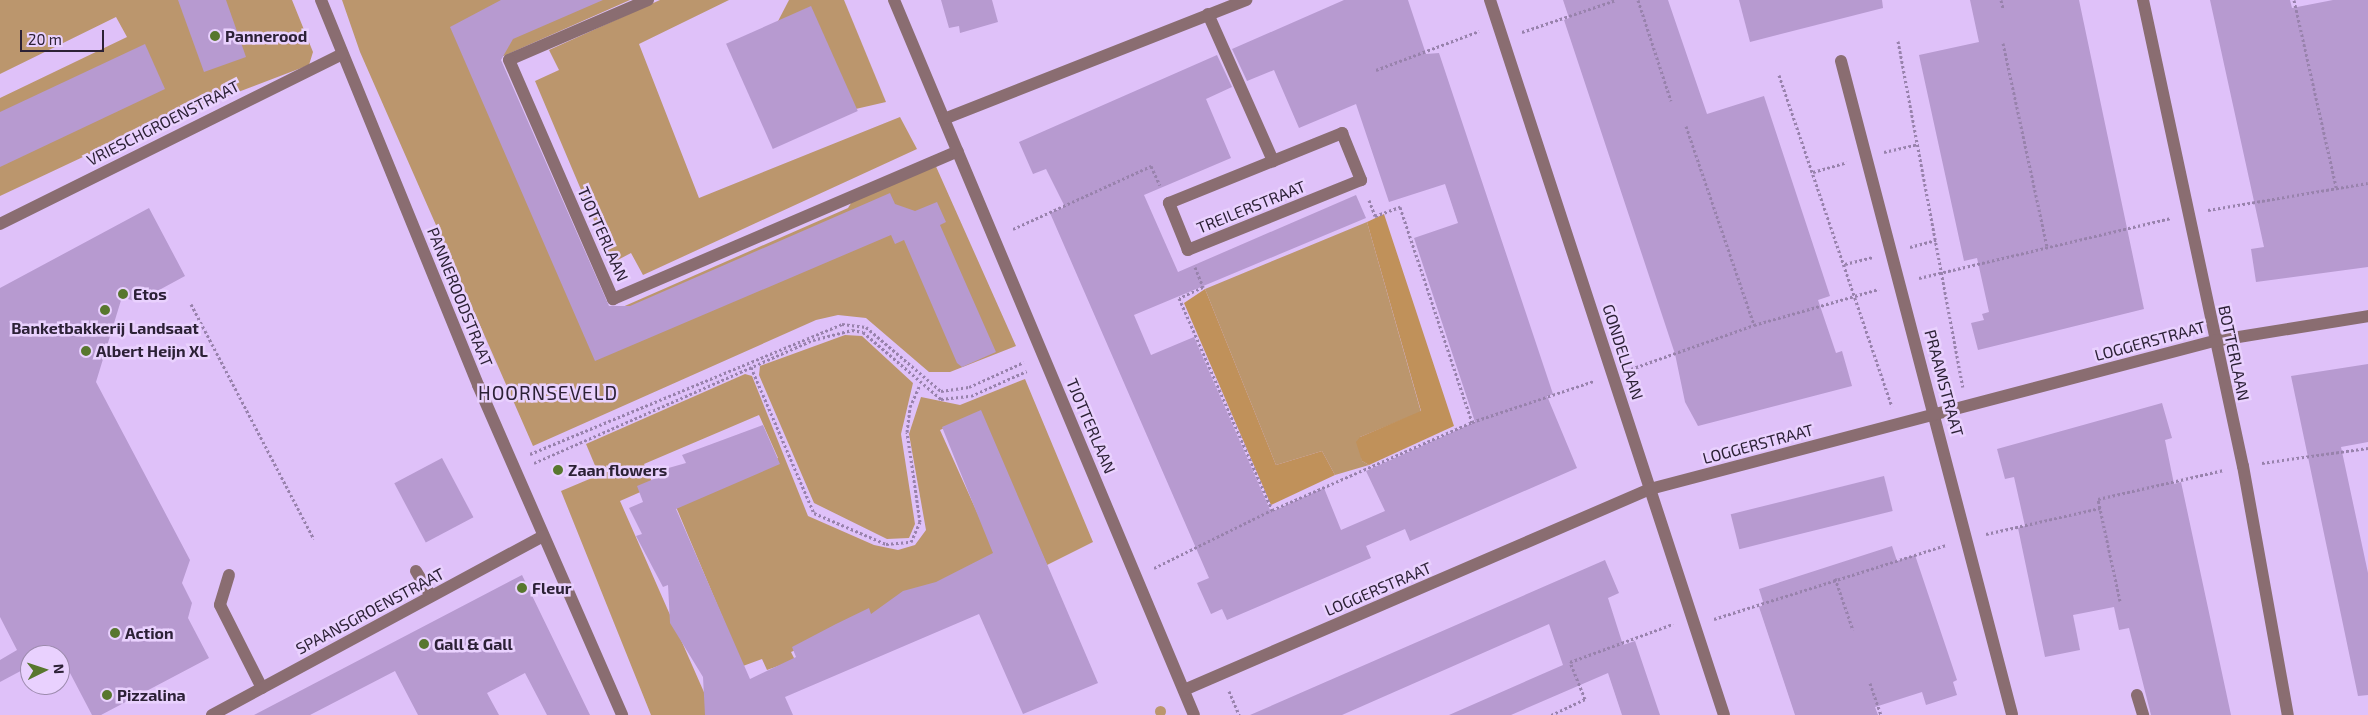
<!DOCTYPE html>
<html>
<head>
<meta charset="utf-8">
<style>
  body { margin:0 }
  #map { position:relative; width:2368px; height:715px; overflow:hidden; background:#dfc1f9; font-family:"Exo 2",sans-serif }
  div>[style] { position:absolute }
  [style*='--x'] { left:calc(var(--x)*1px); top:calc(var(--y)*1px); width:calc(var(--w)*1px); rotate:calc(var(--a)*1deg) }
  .green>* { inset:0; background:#bb966d }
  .round { border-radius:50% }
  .forest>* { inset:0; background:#c0915a }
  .building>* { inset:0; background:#b79ad0; transform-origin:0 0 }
  .path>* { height:3px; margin-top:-1.5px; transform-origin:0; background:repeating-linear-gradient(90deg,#9882ac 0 2.5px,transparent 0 5px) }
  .minor>* { height:12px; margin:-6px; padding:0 6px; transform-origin:6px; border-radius:6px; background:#8a6d71 }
  .dots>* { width:14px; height:14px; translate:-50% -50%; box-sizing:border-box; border:2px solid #e9d1fe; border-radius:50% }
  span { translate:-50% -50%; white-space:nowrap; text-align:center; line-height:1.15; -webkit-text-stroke:5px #e9d1fe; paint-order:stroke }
  .poi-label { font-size:16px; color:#2c2136; font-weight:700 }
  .left { translate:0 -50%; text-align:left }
  .street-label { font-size:16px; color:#2c2136 }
  .quarter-label { font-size:19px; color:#2c2136; letter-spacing:1px }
  .north { position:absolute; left:20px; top:645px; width:50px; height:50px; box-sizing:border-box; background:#e9d1fe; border:1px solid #9d8bae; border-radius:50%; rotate:86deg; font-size:14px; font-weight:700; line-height:20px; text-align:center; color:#2c2136 }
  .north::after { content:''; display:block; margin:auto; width:18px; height:22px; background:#58772e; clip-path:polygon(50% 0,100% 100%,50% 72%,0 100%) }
  .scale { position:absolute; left:20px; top:30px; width:84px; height:22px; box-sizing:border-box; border:2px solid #2c2136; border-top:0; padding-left:6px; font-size:15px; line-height:18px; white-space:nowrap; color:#2c2136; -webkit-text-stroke:4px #e9d1fe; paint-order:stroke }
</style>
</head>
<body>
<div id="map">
  <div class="green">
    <div style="clip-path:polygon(0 0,292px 0,313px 52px,309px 65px,151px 125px,0 196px,0 98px,127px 37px,116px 17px,0 74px)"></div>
    <div style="clip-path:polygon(342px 0,630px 0,499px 58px,611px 312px,848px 208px,853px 200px,934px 162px,1016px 346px,950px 372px,929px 372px,866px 318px,838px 315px,816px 320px,533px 446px,360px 52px)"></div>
    <div style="clip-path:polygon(660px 0,729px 0,639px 44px,699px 198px,900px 117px,917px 149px,643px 275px,631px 253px,612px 263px,535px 81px,559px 70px,549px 50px)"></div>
    <div style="clip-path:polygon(789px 0,844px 0,886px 102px,847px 111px,776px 25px)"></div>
    <div style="clip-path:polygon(1367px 222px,1421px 412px,1360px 437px,1362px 461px,1369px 465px,1335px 475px,1322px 451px,1276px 465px,1205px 289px)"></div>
    <div style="clip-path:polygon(845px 335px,862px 336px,913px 383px,901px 434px,915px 524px,909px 538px,887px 539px,814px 503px,759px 375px,760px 366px)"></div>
    <div style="clip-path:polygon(745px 374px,752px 376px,808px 516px,874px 545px,898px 550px,915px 545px,926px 530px,909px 434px,921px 397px,960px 405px,1025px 379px,1093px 542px,1047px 565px,979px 412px,940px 430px,999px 561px,791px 652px,795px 660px,767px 670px,762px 659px,743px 666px,674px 502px,778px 458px,759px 415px,644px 464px,654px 486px,620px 501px,714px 715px,651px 715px,561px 491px,599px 475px,586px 444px)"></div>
    <div class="round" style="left:1154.5px;top:705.5px;width:11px;height:11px"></div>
  </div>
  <div class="forest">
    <div style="clip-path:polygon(1384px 214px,1454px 426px,1369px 465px,1362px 461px,1356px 442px,1360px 437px,1421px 411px,1367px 222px)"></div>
    <div style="clip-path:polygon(1205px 289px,1276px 465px,1322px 451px,1335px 475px,1271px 505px,1184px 303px)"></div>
  </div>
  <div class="building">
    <div style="clip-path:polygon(178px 0,226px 0,246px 57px,204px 72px)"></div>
    <div style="clip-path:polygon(501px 0,603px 0,513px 39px,501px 60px,609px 306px,630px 306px,890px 193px,895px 204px,915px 211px,937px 202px,946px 222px,940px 225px,996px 352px,962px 367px,957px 363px,904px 240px,895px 244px,891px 235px,595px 361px,450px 27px)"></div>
    <div style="clip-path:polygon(941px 0,992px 0,998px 22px,960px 33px,959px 26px,949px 28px)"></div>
    <div style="clip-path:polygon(1344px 0,1408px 0,1426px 54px,1439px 53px,1553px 394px,1547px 396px,1577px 468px,1410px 541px,1405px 529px,1366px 546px,1371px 558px,1227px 620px,1222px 609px,1211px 614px,1197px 583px,1209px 578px,1050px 213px,1065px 207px,1046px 169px,1033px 174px,1019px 142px,1217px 55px,1232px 87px,1206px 99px,1231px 158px,1144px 195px,1178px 272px,1356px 195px,1366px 218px,1134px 315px,1151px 355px,1194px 337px,1271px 512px,1324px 488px,1341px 530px,1385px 511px,1366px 471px,1475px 422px,1414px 238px,1458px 223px,1445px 184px,1389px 202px,1356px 104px,1299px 128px,1274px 70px,1247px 81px,1232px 49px)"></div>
    <div style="clip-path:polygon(1563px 0,1668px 0,1707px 114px,1764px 96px,1830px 296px,1818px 300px,1836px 353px,1842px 351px,1852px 386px,1698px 426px,1685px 402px,1675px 354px,1564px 20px,1569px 18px)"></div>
    <div style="clip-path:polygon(1739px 0,1882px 0,1883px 8px,1750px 42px)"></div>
    <div style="clip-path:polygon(1970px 0,2079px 0,2144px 309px,1978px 350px,1971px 323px,1984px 320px,1982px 314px,1989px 312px,1977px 258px,1964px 261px,1919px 55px,1979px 42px)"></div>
    <div style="clip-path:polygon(2210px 0,2290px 0,2292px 8px,2333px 0,2368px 0,2368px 267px,2256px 282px,2251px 249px,2264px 247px)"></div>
    <div style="left:811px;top:6px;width:115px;height:93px;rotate:66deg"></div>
    <div style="clip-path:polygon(145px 44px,165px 89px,0 167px,0 112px)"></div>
    <div style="clip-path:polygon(149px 208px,185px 276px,137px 302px,122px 297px,96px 382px,190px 560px,182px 583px,192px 603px,188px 618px,209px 658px,101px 715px,92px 715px,59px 652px,30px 655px,30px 666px,0 682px,0 660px,17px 650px,0 617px,0 288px)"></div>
    <div style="clip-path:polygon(2368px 364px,2368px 442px,2341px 447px,2368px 573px,2368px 695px,2358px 696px,2291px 376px)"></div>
    <div style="clip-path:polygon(2162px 403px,2172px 438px,2165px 440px,2174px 484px,2181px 482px,2231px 715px,2151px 715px,2129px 628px,2119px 630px,2114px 607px,2073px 615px,2080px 650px,2045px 657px,2018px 528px,2025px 526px,2014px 477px,2005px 479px,1997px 449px)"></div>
    <div style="clip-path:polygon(981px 410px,1098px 683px,1023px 714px,979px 614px,785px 697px,793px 715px,705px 715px,703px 677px,670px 623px,668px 585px,663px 587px,636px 536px,642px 534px,629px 508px,643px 502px,637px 486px,661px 476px,658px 471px,686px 463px,682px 455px,763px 425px,780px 464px,676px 509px,750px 679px,796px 657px,792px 647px,836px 624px,869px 608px,871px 614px,903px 591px,936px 582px,993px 553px,942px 427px)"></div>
    <div style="left:442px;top:458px;width:67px;height:54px;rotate:62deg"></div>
    <div style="left:1884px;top:476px;width:36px;height:158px;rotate:76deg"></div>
    <div style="clip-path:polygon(1892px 546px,1897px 561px,1915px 555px,1957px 680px,1953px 682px,1957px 695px,1926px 705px,1922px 692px,1875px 707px,1878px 715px,1795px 715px,1759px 607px,1764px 605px,1759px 589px)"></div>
    <div style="clip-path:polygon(1605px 560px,1619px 593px,1608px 598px,1623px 645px,1635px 641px,1660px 715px,1622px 715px,1608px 673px,1511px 715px,1449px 715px,1563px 665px,1549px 624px,1342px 715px,1250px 715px)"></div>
    <div style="clip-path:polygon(522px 575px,590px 715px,547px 715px,525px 673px,487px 693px,499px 715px,418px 715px,395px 671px,310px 715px,254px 715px)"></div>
  </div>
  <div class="path">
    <div style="--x:1638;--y:0;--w:106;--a:71.9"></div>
    <div style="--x:2001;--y:0;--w:8;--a:76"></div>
    <div style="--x:2294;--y:0;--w:192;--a:77.3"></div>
    <div style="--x:1522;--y:32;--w:99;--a:-18.8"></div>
    <div style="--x:1898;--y:41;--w:352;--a:79.4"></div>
    <div style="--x:2003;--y:43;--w:208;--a:77.8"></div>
    <div style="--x:1376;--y:70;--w:110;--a:-20.7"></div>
    <div style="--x:1779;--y:75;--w:350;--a:71.2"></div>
    <div style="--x:1686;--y:126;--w:210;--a:71.1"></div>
    <div style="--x:1884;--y:152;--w:35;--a:-13"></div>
    <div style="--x:1813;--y:172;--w:35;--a:-16"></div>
    <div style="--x:1369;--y:200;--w:17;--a:69"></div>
    <div style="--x:1375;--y:216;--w:27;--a:-20"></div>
    <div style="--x:1400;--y:207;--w:227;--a:71.5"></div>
    <div style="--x:2208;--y:210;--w:162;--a:-9.6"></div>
    <div style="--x:1013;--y:229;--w:152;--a:-24.5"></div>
    <div style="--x:1151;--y:166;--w:21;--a:65"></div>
    <div style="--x:1910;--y:247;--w:27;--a:-15"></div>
    <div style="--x:1845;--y:264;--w:29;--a:-14"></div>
    <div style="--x:1195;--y:267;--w:22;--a:68"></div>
    <div style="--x:1203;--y:287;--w:26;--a:155"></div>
    <div style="--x:1179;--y:298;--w:232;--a:66.3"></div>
    <div style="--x:1919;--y:278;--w:258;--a:-13.4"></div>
    <div style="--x:191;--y:304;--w:265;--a:62.4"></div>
    <div style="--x:751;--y:367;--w:159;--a:66.7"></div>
    <div style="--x:814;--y:513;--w:78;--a:23.3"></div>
    <div style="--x:886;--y:544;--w:25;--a:-5"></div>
    <div style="--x:911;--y:542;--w:22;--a:-66"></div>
    <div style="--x:920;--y:522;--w:91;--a:-98.2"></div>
    <div style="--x:907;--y:432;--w:25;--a:-83"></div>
    <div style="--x:910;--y:407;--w:24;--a:-66"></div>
    <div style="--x:1631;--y:369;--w:131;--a:-19.7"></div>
    <div style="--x:1754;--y:325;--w:130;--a:-16.1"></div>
    <div style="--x:530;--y:454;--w:338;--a:-22.6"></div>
    <div style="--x:842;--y:324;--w:24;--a:7"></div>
    <div style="--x:866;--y:327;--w:99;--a:40.5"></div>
    <div style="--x:941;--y:391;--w:28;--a:-8"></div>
    <div style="--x:969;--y:387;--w:60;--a:-24.4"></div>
    <div style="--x:534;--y:463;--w:305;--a:-23.8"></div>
    <div style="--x:813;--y:340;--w:40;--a:-14.4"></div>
    <div style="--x:852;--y:330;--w:11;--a:10"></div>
    <div style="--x:863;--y:332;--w:103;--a:40.7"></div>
    <div style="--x:941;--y:399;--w:30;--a:-6"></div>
    <div style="--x:971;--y:396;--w:61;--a:-24.1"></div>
    <div style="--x:2262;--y:463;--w:107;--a:-8.1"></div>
    <div style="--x:1986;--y:534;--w:117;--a:-12.8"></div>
    <div style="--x:1154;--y:568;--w:131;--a:-26.2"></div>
    <div style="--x:1272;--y:510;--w:219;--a:-23.7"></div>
    <div style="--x:1472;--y:422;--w:129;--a:-18.6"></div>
    <div style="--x:1835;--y:578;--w:55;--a:70.9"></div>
    <div style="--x:2120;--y:601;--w:104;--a:-102.2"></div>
    <div style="--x:2098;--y:499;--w:129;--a:-13"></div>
    <div style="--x:1714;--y:619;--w:244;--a:-17.7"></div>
    <div style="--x:1870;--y:683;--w:34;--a:71"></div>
    <div style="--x:1229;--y:691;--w:26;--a:67"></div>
    <div style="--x:1551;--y:715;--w:38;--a:-25"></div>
    <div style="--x:1585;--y:699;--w:40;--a:-112"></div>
    <div style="--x:1570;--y:662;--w:110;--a:-20.3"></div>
  </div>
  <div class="minor">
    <div style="--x:321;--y:0;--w:416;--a:67.8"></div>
    <div style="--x:478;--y:385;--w:360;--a:66.4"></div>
    <div style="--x:648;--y:0;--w:151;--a:156.7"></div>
    <div style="--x:509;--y:60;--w:261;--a:66.5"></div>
    <div style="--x:613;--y:299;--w:375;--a:-23.2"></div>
    <div style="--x:894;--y:0;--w:775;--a:67.24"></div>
    <div style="--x:1490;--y:0;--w:752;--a:71.88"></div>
    <div style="--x:2143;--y:0;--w:477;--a:77.9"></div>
    <div style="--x:2243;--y:466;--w:253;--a:79.8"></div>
    <div style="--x:1208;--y:14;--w:161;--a:66.1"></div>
    <div style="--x:1841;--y:61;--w:675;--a:75.33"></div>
    <div style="--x:944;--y:119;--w:325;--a:-21.5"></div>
    <div style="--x:1342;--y:133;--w:51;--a:68"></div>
    <div style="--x:1361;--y:180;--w:187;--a:158"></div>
    <div style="--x:1188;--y:250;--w:51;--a:-112"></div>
    <div style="--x:1169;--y:203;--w:187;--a:-22"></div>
    <div style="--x:0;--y:224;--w:382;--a:-26.4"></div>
    <div style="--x:416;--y:571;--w:29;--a:59"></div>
    <div style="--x:229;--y:575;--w:31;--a:107"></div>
    <div style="--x:220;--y:605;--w:93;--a:63.2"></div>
    <div style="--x:1184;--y:690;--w:508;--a:-23.33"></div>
    <div style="--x:1650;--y:489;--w:583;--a:-14.7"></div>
    <div style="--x:2214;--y:341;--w:156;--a:-9.2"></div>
    <div style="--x:2137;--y:695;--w:21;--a:73"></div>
    <div style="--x:212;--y:715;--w:376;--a:-28.4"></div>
  </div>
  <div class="dots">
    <div style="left:215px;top:36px;background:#58772e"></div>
    <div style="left:123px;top:294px;background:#58772e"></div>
    <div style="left:105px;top:310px;background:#58772e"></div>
    <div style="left:86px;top:351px;background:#58772e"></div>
    <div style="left:558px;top:470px;background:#58772e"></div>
    <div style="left:522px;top:588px;background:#58772e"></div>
    <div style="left:115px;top:633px;background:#58772e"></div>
    <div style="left:424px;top:644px;background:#58772e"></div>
    <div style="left:107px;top:695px;background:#58772e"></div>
  </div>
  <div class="poi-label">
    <span class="left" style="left:225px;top:36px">Pannerood</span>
    <span class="left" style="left:133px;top:294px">Etos</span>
    <span style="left:105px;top:328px">Banketbakkerij Landsaat</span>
    <span class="left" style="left:96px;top:351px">Albert Heijn XL</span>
    <span class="left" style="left:568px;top:470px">Zaan flowers</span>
    <span class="left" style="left:532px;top:588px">Fleur</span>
    <span class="left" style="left:125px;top:633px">Action</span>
    <span class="left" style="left:434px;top:644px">Gall &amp; Gall</span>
    <span class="left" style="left:117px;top:695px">Pizzalina</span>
  </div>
  <div class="street-label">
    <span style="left:163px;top:123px;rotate:-27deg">VRIESCHGROENSTRAAT</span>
    <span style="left:1251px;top:207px;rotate:-22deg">TREILERSTRAAT</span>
    <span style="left:603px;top:234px;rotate:66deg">TJOTTERLAAN</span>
    <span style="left:460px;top:297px;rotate:68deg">PANNEROODSTRAAT</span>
    <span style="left:2150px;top:341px;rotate:-15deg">LOGGERSTRAAT</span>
    <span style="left:1623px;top:352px;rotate:72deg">GONDELLAAN</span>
    <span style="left:2234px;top:353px;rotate:78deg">BOTTERLAAN</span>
    <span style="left:1944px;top:383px;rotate:75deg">PRAAMSTRAAT</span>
    <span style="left:1091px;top:426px;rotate:67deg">TJOTTERLAAN</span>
    <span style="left:1758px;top:444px;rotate:-15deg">LOGGERSTRAAT</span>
    <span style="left:1378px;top:589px;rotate:-23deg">LOGGERSTRAAT</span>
    <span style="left:370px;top:611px;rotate:-28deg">SPAANSGROENSTRAAT</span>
  </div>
  <div class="quarter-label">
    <span style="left:548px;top:393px">HOORNSEVELD</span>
  </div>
  <div class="north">N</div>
  <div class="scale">20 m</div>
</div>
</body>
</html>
